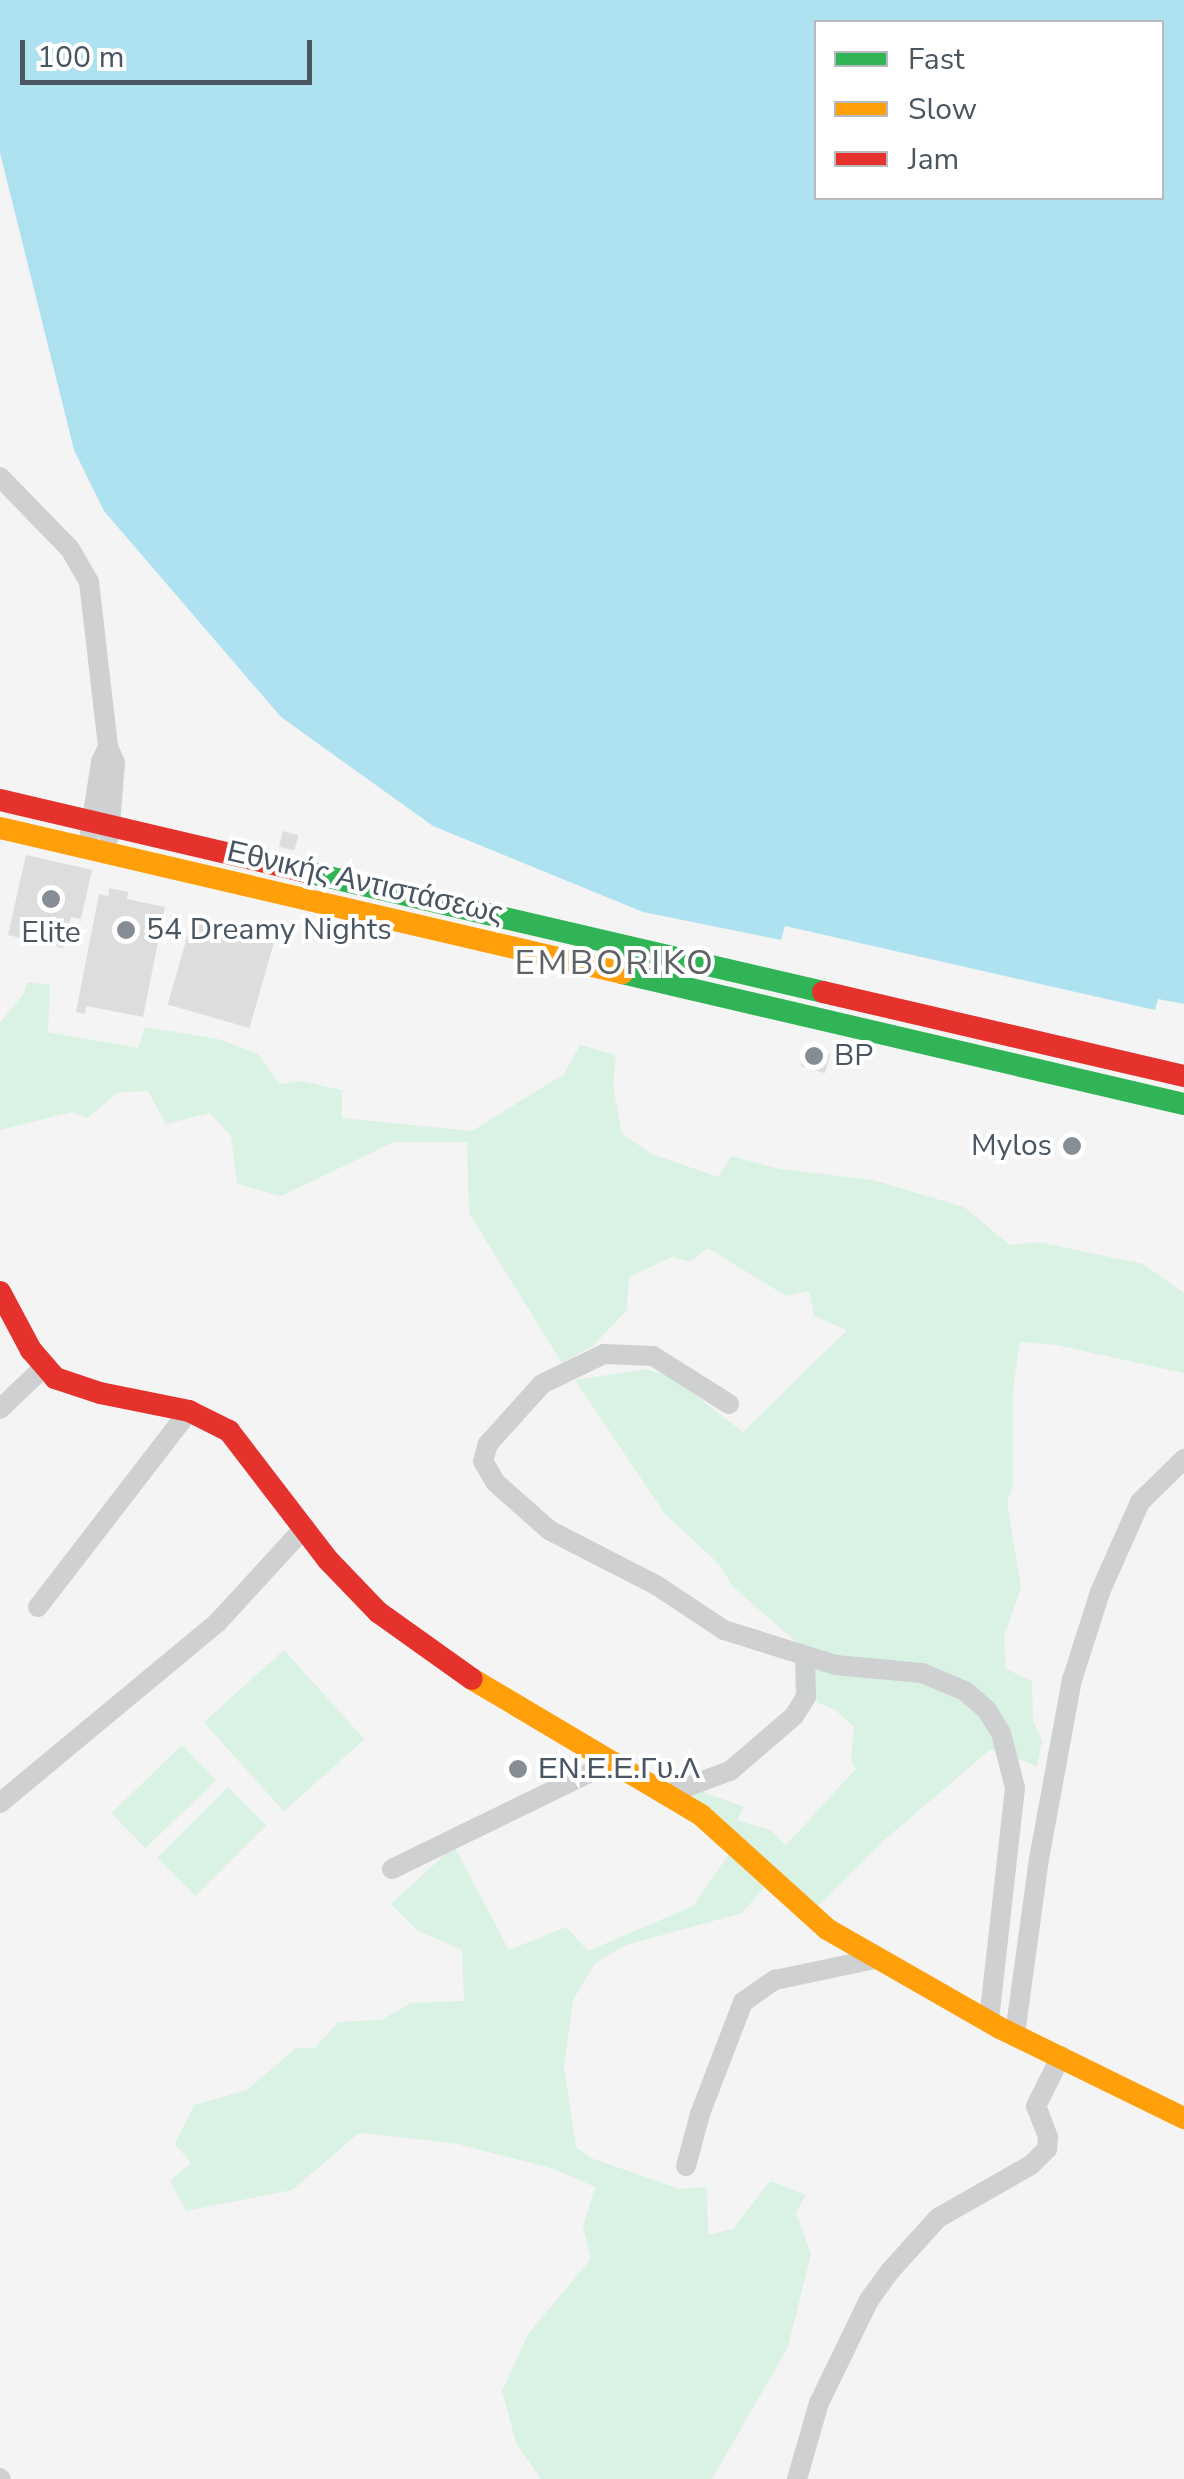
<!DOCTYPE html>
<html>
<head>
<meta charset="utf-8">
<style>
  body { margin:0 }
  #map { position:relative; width:1184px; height:2479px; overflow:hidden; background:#f4f4f4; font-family:"Nunito Sans",sans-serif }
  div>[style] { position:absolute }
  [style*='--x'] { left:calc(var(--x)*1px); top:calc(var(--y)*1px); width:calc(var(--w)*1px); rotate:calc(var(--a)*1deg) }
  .green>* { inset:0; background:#d9f2e3; transform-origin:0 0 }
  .water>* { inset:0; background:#aee2f0 }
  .building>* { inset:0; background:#ddddde; transform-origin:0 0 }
  .street>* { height:20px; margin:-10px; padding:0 10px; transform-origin:10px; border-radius:10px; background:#ced0d2 }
  .fast>* { height:22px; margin:-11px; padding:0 11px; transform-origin:11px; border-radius:11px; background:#30b455 }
  .slow>* { height:22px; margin:-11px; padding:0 11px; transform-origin:11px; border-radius:11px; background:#ff9f0a }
  .jam>* { height:22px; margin:-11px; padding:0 11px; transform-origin:11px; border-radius:11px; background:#e5322d }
  .dots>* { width:28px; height:28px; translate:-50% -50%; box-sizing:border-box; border:5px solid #fff; border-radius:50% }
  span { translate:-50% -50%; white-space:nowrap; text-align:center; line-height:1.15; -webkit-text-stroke:8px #fff; paint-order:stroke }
  .street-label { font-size:30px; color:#4a5661 }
  .poi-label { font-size:30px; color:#4a5661 }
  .left { translate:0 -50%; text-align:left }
  .right { translate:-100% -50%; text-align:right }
  .quarter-label { font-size:35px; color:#5f6368; letter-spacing:2.5px }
  .legend { position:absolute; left:814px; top:20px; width:350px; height:180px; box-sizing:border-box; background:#fff; border:2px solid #b7bbc0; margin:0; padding:12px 18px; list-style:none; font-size:30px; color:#4a5661 }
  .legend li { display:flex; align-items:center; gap:20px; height:50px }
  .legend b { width:50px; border:2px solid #b7bbc0 }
  .scale { position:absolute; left:20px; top:40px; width:292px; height:45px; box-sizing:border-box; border:5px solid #4a5661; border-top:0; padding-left:12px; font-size:30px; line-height:35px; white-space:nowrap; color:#4a5661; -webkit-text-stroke:8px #fff; paint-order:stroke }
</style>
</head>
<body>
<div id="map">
  <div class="green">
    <div style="clip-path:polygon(27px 982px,50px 985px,48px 1032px,138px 1048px,145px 1027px,218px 1039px,258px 1054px,279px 1084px,301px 1081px,342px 1090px,342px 1118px,472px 1131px,564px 1074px,580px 1045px,616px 1055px,613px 1086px,622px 1134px,652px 1154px,718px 1177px,731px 1156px,780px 1169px,873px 1180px,964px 1207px,1010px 1245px,1039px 1242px,1143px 1264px,1184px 1293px,1184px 1373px,1057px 1345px,1020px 1342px,1013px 1388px,1013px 1485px,1007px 1503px,1021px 1588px,1004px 1636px,1006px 1669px,1032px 1681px,1033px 1720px,1042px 1741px,1037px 1766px,991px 1749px,883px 1841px,815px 1909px,776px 1874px,742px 1913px,626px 1945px,595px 1963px,573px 2000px,564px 2067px,576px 2147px,591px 2158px,680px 2189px,707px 2187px,708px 2235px,733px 2229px,770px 2181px,806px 2195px,796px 2213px,811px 2254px,788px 2347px,712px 2479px,541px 2479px,516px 2443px,502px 2391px,528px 2334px,591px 2259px,583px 2227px,595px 2187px,554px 2169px,454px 2143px,359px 2133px,292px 2190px,186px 2211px,170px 2181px,191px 2163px,175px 2144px,194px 2105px,247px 2090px,296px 2048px,315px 2048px,338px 2022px,381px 2020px,411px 2003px,464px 2001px,462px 1950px,417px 1930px,391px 1904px,454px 1846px,509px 1950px,566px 1927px,588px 1951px,693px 1906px,738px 1841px,682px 1795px,695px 1789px,744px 1807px,737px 1820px,770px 1830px,786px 1845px,856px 1769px,851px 1761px,854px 1727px,834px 1709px,818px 1703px,798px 1670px,802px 1647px,733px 1587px,719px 1564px,665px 1514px,575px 1380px,646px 1369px,672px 1377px,743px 1432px,847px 1330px,814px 1316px,809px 1291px,786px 1296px,708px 1248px,690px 1262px,672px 1257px,629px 1277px,627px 1310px,593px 1346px,562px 1363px,469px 1213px,467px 1142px,394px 1142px,281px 1196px,237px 1184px,231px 1136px,210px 1113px,166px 1124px,148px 1091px,119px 1092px,87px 1118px,71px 1112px,0 1130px,0 1023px,24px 993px)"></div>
    <div style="left:284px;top:1650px;width:120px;height:108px;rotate:48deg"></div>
    <div style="left:182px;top:1745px;width:49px;height:98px;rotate:46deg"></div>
    <div style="left:228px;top:1787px;width:54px;height:100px;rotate:45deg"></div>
  </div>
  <div class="water">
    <div style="clip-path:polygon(evenodd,0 0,1184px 0,1184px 1004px,1158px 999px,1155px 1010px,785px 926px,781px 940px,643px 912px,433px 826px,281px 717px,104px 511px,74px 450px,0 153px,0 0,816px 22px,1162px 22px,1162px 198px,816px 198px,816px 22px)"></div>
  </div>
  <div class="building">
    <div style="left:283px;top:831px;width:16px;height:16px;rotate:15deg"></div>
    <div style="clip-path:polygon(26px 855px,92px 870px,81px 919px,71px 917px,63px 948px,8px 935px)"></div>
    <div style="clip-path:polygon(109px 888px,128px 892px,127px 899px,165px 907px,143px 1017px,86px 1006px,85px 1014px,76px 1012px,99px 894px,108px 896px)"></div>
    <div style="left:192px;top:920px;width:85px;height:88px;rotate:16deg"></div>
    <div style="left:806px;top:1048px;width:25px;height:19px;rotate:16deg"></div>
  </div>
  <div class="street">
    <div style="--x:0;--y:477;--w:100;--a:45.8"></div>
    <div style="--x:70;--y:549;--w:38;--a:60"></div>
    <div style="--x:89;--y:582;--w:166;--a:83.4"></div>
    <div style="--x:108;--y:747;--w:17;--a:66"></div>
    <div style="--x:115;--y:763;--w:74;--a:94.6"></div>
    <div style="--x:90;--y:833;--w:72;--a:-81.2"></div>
    <div style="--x:101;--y:762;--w:17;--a:-65"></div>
    <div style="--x:729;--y:1404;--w:90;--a:-147.7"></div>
    <div style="--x:653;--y:1356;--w:49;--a:-177.7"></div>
    <div style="--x:604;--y:1354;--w:69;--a:154.2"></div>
    <div style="--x:542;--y:1384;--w:81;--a:132"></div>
    <div style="--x:488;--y:1444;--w:18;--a:106"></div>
    <div style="--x:483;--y:1461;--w:24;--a:60"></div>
    <div style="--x:495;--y:1482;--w:72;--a:41.6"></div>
    <div style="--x:549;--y:1530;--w:120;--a:27.2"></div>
    <div style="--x:656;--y:1585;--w:82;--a:33.5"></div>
    <div style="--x:724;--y:1630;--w:117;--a:17.4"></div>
    <div style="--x:836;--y:1665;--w:86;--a:5.3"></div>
    <div style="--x:922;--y:1673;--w:47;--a:22.7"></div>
    <div style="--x:965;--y:1691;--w:28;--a:41"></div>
    <div style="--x:986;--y:1709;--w:28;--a:58"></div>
    <div style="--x:1001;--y:1733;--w:57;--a:75.7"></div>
    <div style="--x:1015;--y:1788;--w:234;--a:96.4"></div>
    <div style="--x:0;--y:1409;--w:59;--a:-43.6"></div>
    <div style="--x:38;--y:1607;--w:247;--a:-52.4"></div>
    <div style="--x:668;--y:1794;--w:66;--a:-20.4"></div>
    <div style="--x:730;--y:1771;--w:84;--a:-40.7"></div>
    <div style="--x:794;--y:1716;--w:22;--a:-58"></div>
    <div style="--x:806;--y:1697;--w:40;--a:-91.4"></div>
    <div style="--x:0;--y:1803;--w:282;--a:-39.7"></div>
    <div style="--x:217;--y:1623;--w:130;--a:-47.5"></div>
    <div style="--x:392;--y:1869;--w:246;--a:-26"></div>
    <div style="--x:1015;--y:2034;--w:177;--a:-82.2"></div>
    <div style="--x:1039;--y:1859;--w:182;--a:-79.6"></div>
    <div style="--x:1072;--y:1680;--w:92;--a:-72.3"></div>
    <div style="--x:1100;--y:1592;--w:98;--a:-66"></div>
    <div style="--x:1140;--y:1502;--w:62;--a:-44.3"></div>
    <div style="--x:686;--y:2166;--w:54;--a:-74.9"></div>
    <div style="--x:700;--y:2114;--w:120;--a:-69"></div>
    <div style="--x:743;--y:2002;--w:39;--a:-35"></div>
    <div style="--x:775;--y:1980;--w:102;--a:-11.9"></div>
    <div style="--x:0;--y:2478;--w:1;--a:45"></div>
    <div style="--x:797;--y:2479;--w:79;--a:-73.9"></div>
    <div style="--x:819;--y:2403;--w:114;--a:-64.1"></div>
    <div style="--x:869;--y:2300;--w:37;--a:-54"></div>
    <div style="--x:891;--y:2270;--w:70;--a:-47.9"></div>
    <div style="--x:938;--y:2218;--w:107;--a:-29.7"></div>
    <div style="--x:1031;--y:2165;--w:23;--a:-45"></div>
    <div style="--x:1047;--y:2149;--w:12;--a:-85"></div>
    <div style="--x:1048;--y:2137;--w:33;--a:-111"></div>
    <div style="--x:1036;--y:2106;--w:56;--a:-63.4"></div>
  </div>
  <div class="fast">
    <div style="--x:307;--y:872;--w:530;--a:13.09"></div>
    <div style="--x:622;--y:973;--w:577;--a:13.12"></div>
  </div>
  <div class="slow">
    <div style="--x:0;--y:828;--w:639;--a:13.12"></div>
    <div style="--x:472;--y:1679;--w:266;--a:30.7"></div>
    <div style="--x:701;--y:1815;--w:170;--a:42.1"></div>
    <div style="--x:827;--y:1929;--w:199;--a:29.8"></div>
    <div style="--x:1000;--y:2028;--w:205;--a:26.1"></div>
  </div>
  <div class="jam">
    <div style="--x:0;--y:800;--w:315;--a:13.2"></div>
    <div style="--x:823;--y:992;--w:371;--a:13.1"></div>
    <div style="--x:0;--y:1292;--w:66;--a:61.9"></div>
    <div style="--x:31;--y:1350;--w:37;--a:49"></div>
    <div style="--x:55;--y:1378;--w:47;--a:18.4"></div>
    <div style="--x:100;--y:1393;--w:91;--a:11.4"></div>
    <div style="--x:189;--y:1411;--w:45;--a:26.6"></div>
    <div style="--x:229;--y:1431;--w:163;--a:52.5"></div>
    <div style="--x:328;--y:1560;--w:72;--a:46.1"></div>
    <div style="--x:378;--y:1612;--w:115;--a:35.5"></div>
  </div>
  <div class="dots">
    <div style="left:51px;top:899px;background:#868d94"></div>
    <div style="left:126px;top:930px;background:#868d94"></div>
    <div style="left:814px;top:1056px;background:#868d94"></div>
    <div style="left:1072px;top:1146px;background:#868d94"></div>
    <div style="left:518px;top:1769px;background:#868d94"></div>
  </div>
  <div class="street-label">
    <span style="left:365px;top:883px;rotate:13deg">Εθνικής Αντιστάσεως</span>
  </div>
  <div class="poi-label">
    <span class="left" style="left:146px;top:930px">54 Dreamy Nights</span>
    <span style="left:51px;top:933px">Elite</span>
    <span class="left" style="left:834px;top:1056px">BP</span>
    <span class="right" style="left:1052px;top:1146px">Mylos</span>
    <span class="left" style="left:538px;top:1769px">ΕΝ.Ε.Ε.Γυ.Λ</span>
  </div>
  <div class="quarter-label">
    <span style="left:615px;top:963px">EMBORIKO</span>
  </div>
  <ul class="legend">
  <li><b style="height:12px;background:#30b455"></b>Fast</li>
  <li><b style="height:12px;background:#ff9f0a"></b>Slow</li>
  <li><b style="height:12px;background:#e5322d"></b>Jam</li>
  </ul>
  <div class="scale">100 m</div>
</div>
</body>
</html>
